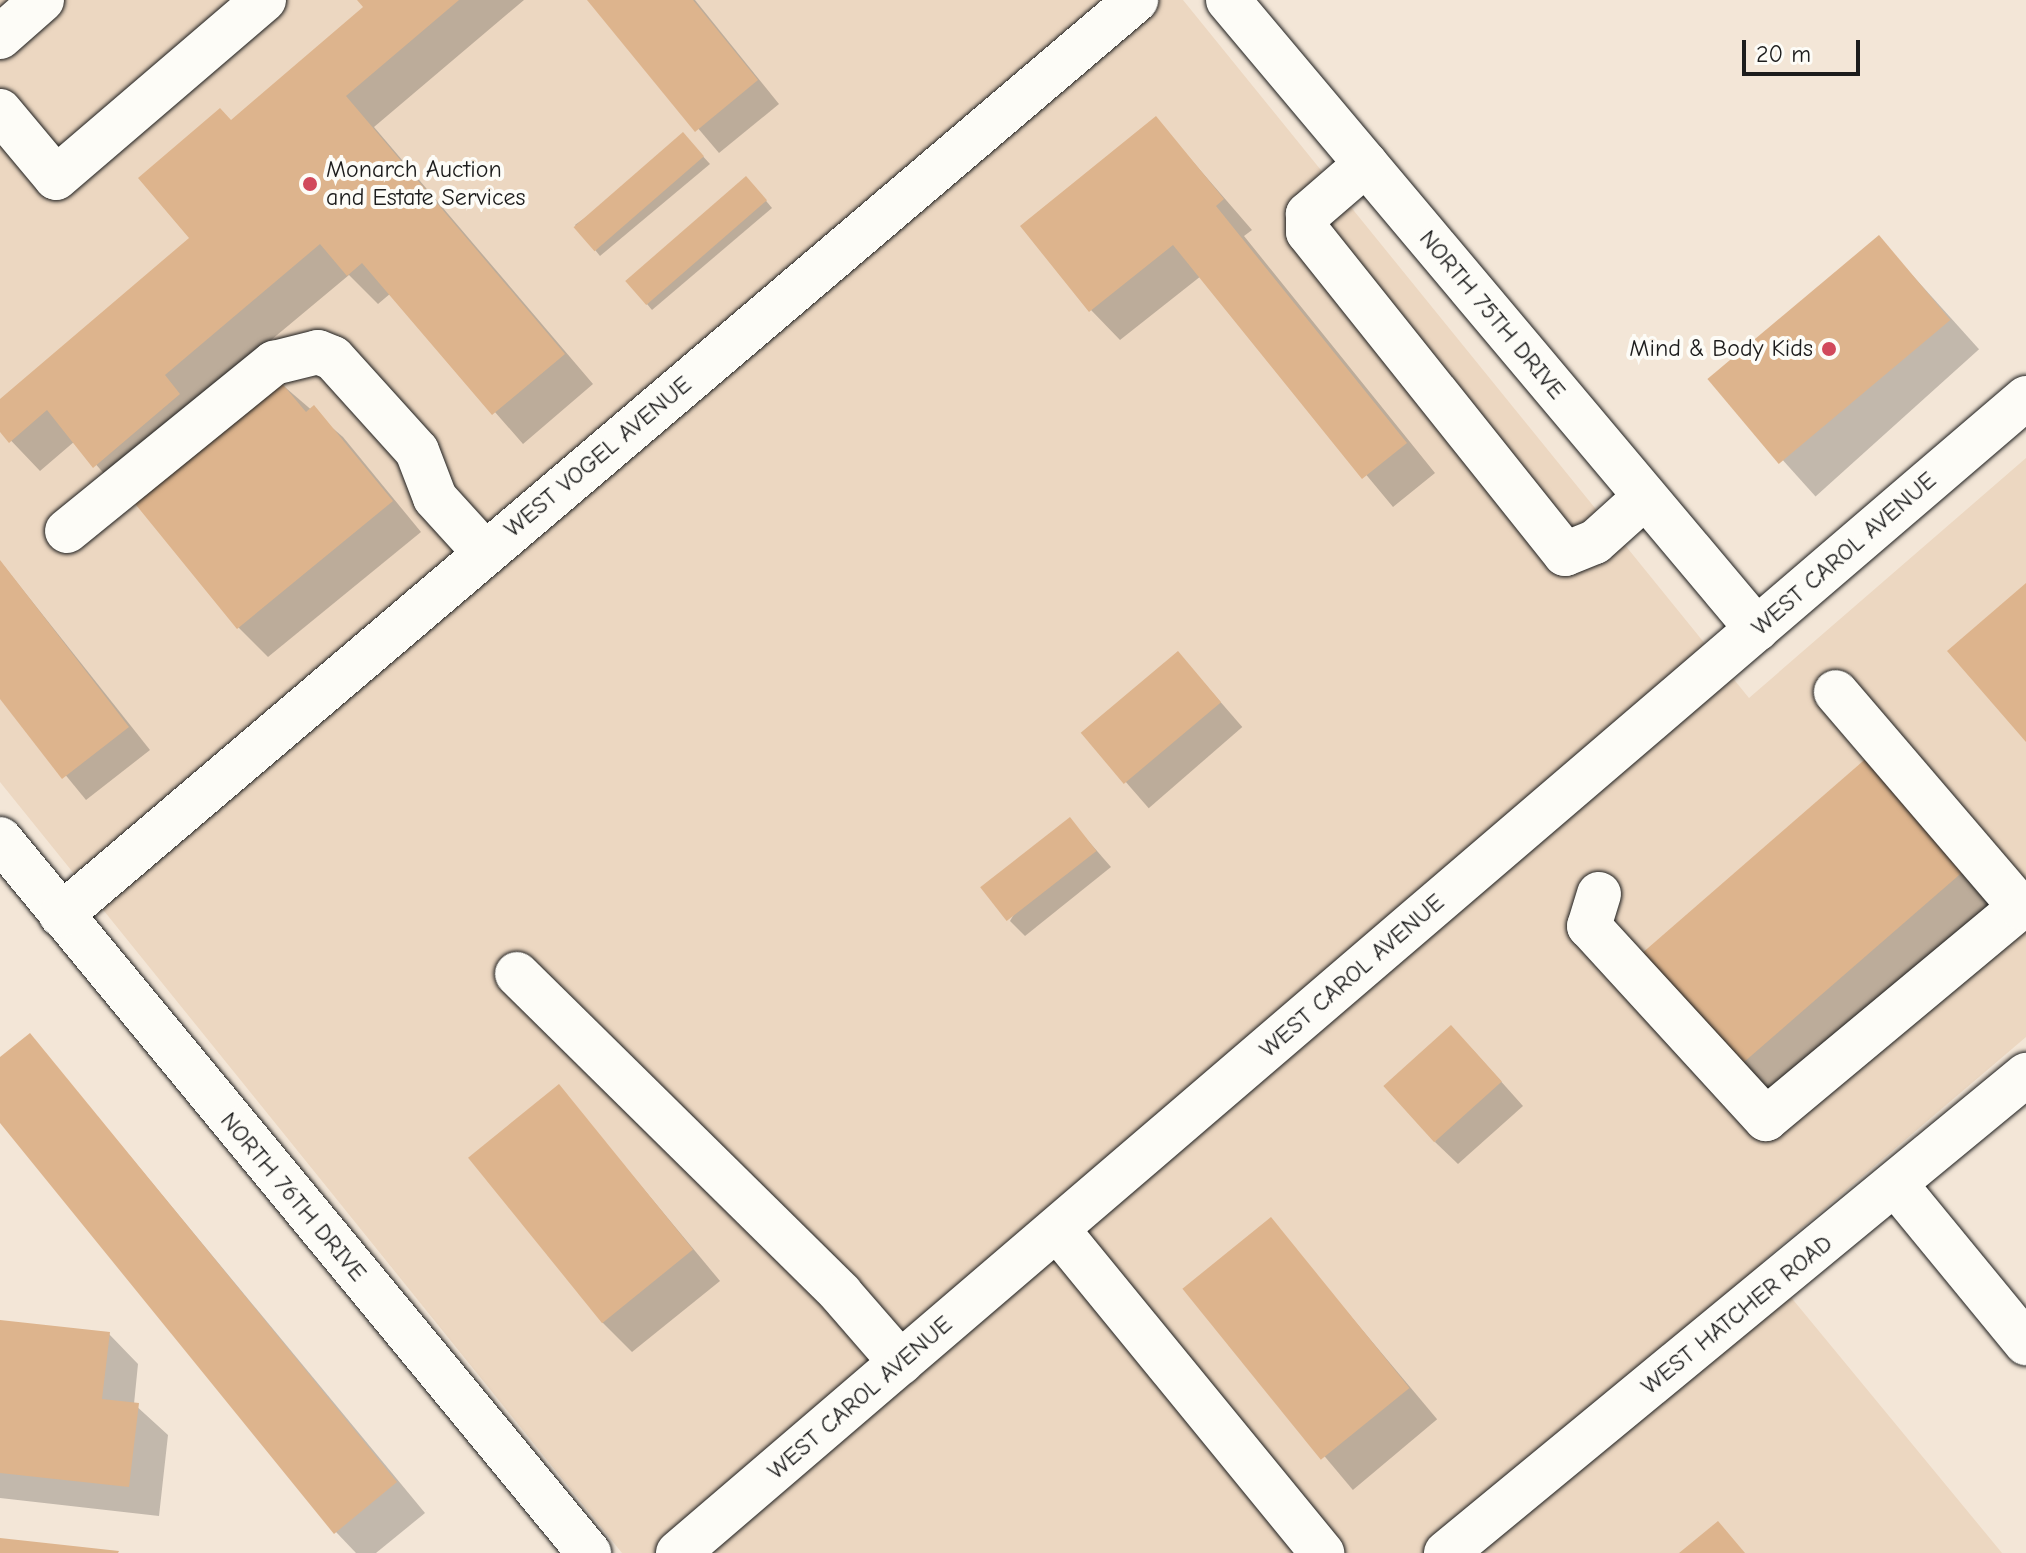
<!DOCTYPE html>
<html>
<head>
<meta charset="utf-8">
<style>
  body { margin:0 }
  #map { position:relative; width:2026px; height:1553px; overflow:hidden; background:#f3e6d7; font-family:"Comic Neue",sans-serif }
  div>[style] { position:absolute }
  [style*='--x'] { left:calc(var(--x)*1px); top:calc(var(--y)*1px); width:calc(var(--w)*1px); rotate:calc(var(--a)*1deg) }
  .built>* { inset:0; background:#ecd7c1 }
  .shadow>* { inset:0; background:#0003; transform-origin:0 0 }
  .building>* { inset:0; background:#ddb48d; transform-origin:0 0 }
  .roads { filter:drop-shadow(0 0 2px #1c1c1c) drop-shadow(0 0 2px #1c1c1c) }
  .minor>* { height:44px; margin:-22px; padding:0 22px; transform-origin:22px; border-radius:22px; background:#fdfcf7 }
  .dots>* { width:22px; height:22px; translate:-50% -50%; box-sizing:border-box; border:4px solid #fdfcf7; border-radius:50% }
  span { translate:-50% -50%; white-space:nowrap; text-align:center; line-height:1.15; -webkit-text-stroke:8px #fdfcf7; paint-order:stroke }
  .poi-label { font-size:24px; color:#1c1c1c }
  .left { translate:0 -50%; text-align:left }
  .right { translate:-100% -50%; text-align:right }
  .street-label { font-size:24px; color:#1c1c1c }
  .scale { position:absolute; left:1742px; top:40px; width:118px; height:36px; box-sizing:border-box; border:4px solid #1c1c1c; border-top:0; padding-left:10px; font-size:24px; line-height:28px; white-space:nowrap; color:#1c1c1c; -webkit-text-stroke:6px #fdfcf7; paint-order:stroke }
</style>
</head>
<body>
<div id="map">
  <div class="built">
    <div style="clip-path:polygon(0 0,1183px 0,1749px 698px,2026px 458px,2026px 1037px,1762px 1262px,2002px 1553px,622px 1553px,0 782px)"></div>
  </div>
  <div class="shadow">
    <div style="clip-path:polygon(360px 0,524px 0,374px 127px,593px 384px,523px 444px,391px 293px,378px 304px,349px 275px,193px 405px,124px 496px,75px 441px,40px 471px,0 429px,0 401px,191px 238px,231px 122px,366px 7px)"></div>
    <div style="clip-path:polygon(589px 0,695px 0,779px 104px,719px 153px)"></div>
    <div style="clip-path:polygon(1156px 119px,1252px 230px,1244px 236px,1435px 473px,1393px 507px,1201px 276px,1120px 340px,1091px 310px)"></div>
    <div style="clip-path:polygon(690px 142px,710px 164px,600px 256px,575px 225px)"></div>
    <div style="clip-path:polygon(753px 185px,772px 208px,652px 310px,627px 280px)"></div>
    <div style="left:1878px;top:237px;width:151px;height:220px;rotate:48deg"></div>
    <div style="clip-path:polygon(279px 382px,343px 437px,421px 532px,268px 657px,238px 627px)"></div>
    <div style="clip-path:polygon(0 561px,150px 750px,86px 800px,0 695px)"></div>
    <div style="left:1178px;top:653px;width:98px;height:124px;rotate:49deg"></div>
    <div style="clip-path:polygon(1870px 758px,1996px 899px,1771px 1093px,1741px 1063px)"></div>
    <div style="clip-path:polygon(1070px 820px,1111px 867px,1025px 936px,1010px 921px)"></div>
    <div style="clip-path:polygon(30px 1035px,425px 1513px,376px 1553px,356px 1553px,336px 1532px,0 1120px,0 1060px)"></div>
    <div style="clip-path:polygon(1473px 1050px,1523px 1106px,1458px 1164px,1435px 1142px)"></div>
    <div style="clip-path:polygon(559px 1087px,720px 1281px,632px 1352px,602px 1322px)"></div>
    <div style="left:1270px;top:1220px;width:260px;height:110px;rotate:50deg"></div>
    <div style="clip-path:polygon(0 1322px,109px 1334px,138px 1364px,134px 1404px,168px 1435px,159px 1516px,0 1498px)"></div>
  </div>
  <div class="building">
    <div style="clip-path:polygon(357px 0,459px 0,346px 96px,565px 354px,492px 415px,362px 263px,347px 276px,320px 244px,165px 375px,180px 394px,93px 468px,47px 410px,9px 443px,0 432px,0 399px,189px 238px,138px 178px,220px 108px,231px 120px,363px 7px)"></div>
    <div style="clip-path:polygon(587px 0,693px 0,758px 80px,695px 132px)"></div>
    <div style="clip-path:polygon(1156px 116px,1224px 199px,1216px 206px,1407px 443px,1362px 479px,1173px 245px,1089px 312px,1020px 226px)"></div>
    <div style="left:683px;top:132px;width:32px;height:145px;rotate:49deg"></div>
    <div style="left:746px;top:176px;width:32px;height:160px;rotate:49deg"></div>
    <div style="left:1879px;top:235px;width:111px;height:224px;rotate:50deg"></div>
    <div style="clip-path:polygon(279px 380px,306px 412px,314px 405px,393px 501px,237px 629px,132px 500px)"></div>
    <div style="clip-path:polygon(0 560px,129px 727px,62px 779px,0 699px)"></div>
    <div style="clip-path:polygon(2026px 583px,2026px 742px,1947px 651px)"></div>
    <div style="left:1178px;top:651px;width:67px;height:127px;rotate:50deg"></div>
    <div style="left:1870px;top:755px;width:149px;height:301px;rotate:49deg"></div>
    <div style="left:1070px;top:817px;width:43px;height:114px;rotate:52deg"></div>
    <div style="left:1451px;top:1025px;width:76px;height:91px;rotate:48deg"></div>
    <div style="clip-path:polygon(30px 1033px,397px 1482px,334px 1534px,0 1123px,0 1057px)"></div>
    <div style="left:559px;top:1084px;width:213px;height:117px;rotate:51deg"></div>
    <div style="left:1271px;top:1217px;width:220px;height:114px;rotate:51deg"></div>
    <div style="clip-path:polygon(0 1320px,110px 1332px,102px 1399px,139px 1403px,129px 1487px,0 1473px)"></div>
    <div style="clip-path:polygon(1718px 1521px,1745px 1553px,1679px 1553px)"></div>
    <div style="clip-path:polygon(0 1538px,119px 1551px,118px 1553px,0 1553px)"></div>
  </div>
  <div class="roads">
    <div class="minor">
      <div style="--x:1228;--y:0;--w:822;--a:49.94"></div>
      <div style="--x:0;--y:37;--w:56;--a:-41.4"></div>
      <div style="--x:0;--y:111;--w:87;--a:50.1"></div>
      <div style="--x:56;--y:178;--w:274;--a:-40.6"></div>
      <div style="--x:1366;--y:164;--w:77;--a:139.2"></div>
      <div style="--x:1308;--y:214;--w:18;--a:90"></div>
      <div style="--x:1308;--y:232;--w:412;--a:51.4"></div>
      <div style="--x:1565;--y:554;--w:32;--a:-22"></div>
      <div style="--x:1595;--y:542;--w:67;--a:-42"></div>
      <div style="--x:67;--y:531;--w:267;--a:-39.1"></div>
      <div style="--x:274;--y:363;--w:45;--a:-14"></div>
      <div style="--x:318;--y:352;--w:16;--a:22"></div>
      <div style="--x:333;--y:358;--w:125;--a:47.9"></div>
      <div style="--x:417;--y:451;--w:50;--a:69"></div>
      <div style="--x:435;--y:498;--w:74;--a:47.7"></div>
      <div style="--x:0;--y:839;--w:926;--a:50.48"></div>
      <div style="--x:1599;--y:894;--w:34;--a:107"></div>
      <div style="--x:1589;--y:926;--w:262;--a:47.5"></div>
      <div style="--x:1766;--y:1119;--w:331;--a:-39.8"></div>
      <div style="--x:2020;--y:907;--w:283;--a:-130.6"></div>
      <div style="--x:61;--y:915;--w:1412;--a:-40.4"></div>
      <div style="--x:517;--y:974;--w:455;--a:44.6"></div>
      <div style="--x:841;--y:1294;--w:91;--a:49"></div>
      <div style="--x:1896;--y:1185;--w:205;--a:50.6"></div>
      <div style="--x:1057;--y:1229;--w:419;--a:50.7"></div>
      <div style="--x:678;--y:1553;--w:1775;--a:-40.59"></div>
      <div style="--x:1446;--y:1553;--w:752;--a:-39.49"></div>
    </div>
  </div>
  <div class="dots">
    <div style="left:310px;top:184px;background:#d1495b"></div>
    <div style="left:1829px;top:349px;background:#d1495b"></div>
  </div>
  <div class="poi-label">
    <span class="left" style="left:326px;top:184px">Monarch Auction<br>and Estate Services</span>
    <span class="right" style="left:1813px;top:349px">Mind &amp; Body Kids</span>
  </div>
  <div class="street-label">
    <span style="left:1492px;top:315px;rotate:50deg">NORTH 75TH DRIVE</span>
    <span style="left:598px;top:457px;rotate:-40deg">WEST VOGEL AVENUE</span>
    <span style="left:1844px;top:554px;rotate:-41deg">WEST CAROL AVENUE</span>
    <span style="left:1352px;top:976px;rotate:-41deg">WEST CAROL AVENUE</span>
    <span style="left:293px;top:1197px;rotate:50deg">NORTH 76TH DRIVE</span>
    <span style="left:1737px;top:1315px;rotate:-39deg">WEST HATCHER ROAD</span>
    <span style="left:860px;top:1398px;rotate:-41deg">WEST CAROL AVENUE</span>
  </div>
  <div class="scale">20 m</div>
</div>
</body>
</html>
